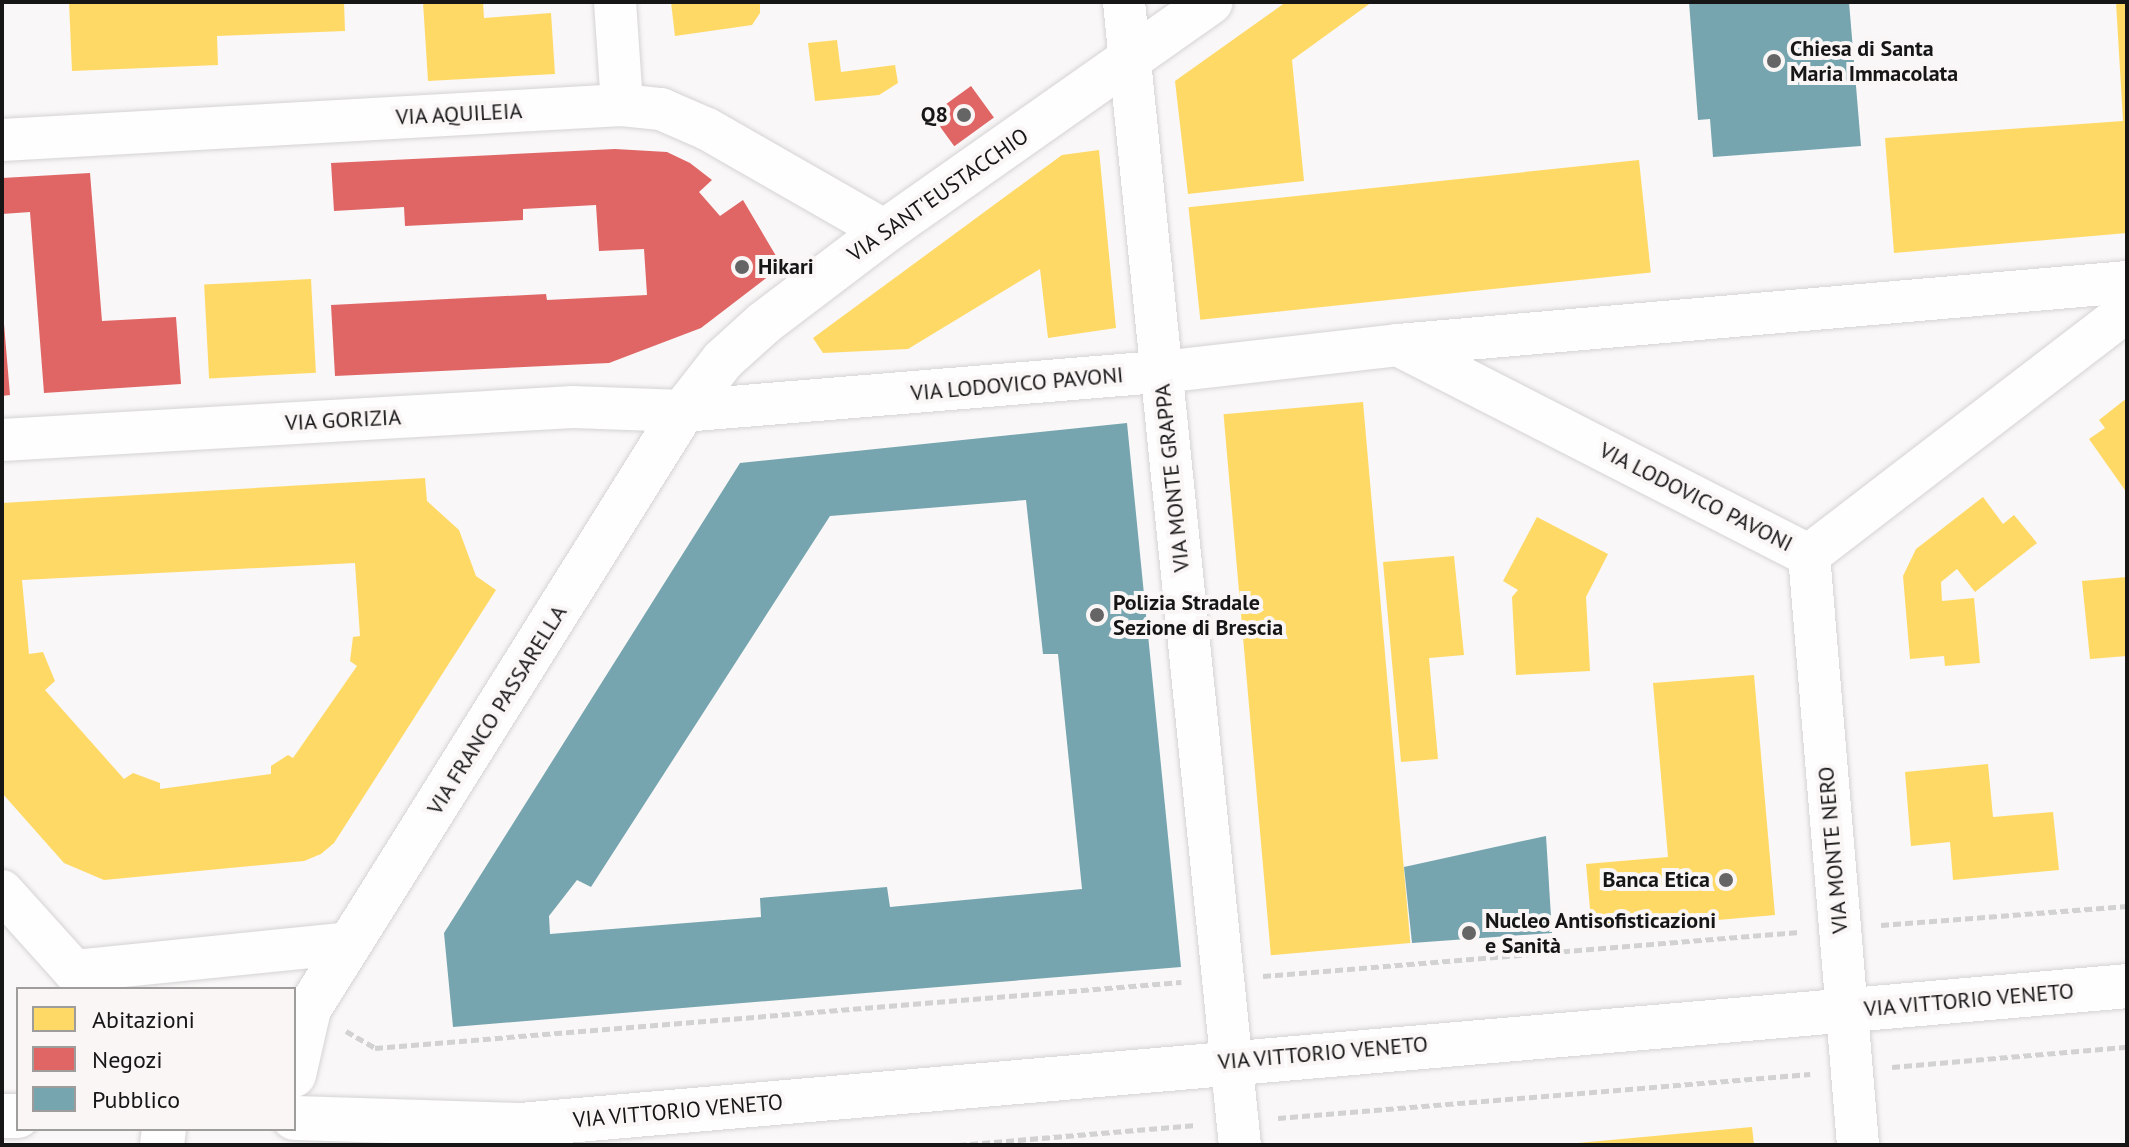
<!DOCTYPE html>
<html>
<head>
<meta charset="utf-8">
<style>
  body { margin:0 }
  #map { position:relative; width:2129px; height:1147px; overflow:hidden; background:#f9f7f7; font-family:"PT Sans",sans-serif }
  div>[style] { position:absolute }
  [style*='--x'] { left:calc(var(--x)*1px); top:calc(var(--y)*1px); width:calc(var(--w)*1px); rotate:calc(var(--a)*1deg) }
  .homes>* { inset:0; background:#ffd966; transform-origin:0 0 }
  .shops>* { inset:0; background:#e06666; transform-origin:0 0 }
  .public>* { inset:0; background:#76a5af }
  .path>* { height:5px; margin-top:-2.5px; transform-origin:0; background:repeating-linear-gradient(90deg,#d3d2d2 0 8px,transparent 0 12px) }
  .roads { filter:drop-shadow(0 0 2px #d5d3d3) drop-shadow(0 0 2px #d5d3d3) }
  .street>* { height:42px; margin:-21px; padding:0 21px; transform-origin:21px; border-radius:21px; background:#fefefe }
  .secondary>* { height:44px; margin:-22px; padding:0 22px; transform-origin:22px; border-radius:22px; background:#fefefe }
  .dots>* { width:22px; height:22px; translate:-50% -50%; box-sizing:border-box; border:4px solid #faf6f6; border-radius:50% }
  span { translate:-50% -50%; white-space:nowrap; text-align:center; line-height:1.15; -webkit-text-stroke:8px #faf6f6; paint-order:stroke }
  .poi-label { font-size:22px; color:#171616; font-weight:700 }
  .left { translate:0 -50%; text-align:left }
  .right { translate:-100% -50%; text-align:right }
  .street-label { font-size:22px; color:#171616 }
  .frame { position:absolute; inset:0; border:4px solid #171616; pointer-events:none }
  .legend { position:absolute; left:16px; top:987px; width:280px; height:144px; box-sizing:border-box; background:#faf6f6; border:2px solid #9f9c9c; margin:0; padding:10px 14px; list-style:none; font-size:24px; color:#171616 }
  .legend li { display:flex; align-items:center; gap:16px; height:40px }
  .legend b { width:40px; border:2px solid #9f9c9c }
</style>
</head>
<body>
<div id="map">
  <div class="homes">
    <div style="clip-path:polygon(69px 2px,344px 2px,345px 31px,217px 36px,218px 65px,72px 71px)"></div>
    <div style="clip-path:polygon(423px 2px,483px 2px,484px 18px,551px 13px,555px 74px,428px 81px)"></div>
    <div style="clip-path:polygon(671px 2px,760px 2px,760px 13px,752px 25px,675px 36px)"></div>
    <div style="clip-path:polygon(1286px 2px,1372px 2px,1292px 60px,1304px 181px,1188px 194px,1175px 81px)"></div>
    <div style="clip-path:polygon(2116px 2px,2127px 2px,2127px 233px,1894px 253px,1885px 138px,2123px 121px)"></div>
    <div style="clip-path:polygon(837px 40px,841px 72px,895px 65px,898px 83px,879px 95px,815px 101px,808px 43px)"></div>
    <div style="clip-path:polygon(1099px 150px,1116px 328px,1048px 338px,1040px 269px,908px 349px,823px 353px,813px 338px,1062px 155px)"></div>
    <div style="left:1639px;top:160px;width:113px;height:453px;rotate:84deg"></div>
    <div style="left:311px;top:279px;width:94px;height:107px;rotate:87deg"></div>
    <div style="clip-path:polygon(2127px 398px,2127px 493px,2089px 439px,2105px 428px,2099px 420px)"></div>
    <div style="left:1363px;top:402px;width:543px;height:140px;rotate:85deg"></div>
    <div style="clip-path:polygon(evenodd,425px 478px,427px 501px,459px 530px,476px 576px,496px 590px,334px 843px,321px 854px,304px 861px,104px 880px,64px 863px,2px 793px,2px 503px,425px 478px,355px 563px,360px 636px,353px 637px,350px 661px,357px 666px,293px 758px,288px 755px,271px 766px,271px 774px,160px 789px,160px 783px,133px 773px,124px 779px,45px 690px,55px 681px,43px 652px,29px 654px,22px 580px,355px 563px)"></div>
    <div style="clip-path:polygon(1983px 497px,2003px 524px,2014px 515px,2037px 543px,1975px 592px,1957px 569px,1941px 582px,1942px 601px,1974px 598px,1980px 663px,1945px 666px,1944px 656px,1910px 659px,1903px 576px,1916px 549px)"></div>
    <div style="clip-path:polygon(1537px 517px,1608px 554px,1586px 597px,1590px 671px,1516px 675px,1512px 597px,1518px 590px,1503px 581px)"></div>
    <div style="clip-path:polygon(1454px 556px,1464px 655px,1429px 658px,1438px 759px,1401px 762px,1383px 562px)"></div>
    <div style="clip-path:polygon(2127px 577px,2127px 656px,2090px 659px,2082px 581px)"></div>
    <div style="clip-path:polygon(1754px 675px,1775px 915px,1592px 931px,1586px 864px,1668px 857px,1653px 683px)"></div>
    <div style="clip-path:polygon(1988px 764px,1993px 817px,2053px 812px,2059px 870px,1953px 880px,1950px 842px,1911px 846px,1905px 772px)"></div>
    <div style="clip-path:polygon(1752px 1127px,1754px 1145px,1578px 1145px,1578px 1143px)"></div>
  </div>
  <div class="shops">
    <div style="left:971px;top:86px;width:39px;height:49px;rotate:54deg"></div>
    <div style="clip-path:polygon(615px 149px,667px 152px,690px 163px,712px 180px,699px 192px,720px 216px,743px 200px,782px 266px,701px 328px,609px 363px,335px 376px,331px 305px,546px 294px,547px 300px,647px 295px,644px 249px,599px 251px,596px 205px,523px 209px,523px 220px,405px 226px,404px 207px,334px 211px,331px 163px)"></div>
    <div style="clip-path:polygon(90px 173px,102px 321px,176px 317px,181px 384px,44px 393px,30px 212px,2px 214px,2px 178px)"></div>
    <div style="clip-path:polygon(4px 324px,10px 395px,2px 396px,2px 325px)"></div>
  </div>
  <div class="public">
    <div style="clip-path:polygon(1689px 2px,1849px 2px,1861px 146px,1713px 157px,1710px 119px,1698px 120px)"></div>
    <div style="clip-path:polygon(evenodd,1127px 423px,1181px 967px,453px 1027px,444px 933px,740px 463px,1127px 423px,1026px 500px,1043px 654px,1058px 654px,1082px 889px,890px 907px,887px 887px,760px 898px,761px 917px,550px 934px,549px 916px,577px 880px,591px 887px,830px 516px,1026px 500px)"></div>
    <div style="clip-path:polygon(1546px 836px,1552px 933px,1412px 943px,1404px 867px)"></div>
  </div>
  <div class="path">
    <div style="--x:1881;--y:925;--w:247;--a:-4.4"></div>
    <div style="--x:1263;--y:976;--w:538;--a:-4.69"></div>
    <div style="--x:346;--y:1031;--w:34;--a:30"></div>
    <div style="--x:375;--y:1048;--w:809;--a:-4.68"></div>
    <div style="--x:1892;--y:1067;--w:236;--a:-4.9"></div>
    <div style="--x:1278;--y:1118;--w:534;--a:-4.73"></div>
    <div style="--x:958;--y:1145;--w:239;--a:-4.8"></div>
  </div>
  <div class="roads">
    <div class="street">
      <div style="--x:615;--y:2;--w:103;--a:86.1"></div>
      <div style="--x:1124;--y:2;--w:1149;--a:84.21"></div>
      <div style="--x:2;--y:140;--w:621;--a:-3.23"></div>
      <div style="--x:622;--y:105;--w:39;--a:6"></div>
      <div style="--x:661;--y:109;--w:50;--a:23.5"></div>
      <div style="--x:707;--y:129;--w:205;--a:29.8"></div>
      <div style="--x:1398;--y:345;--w:462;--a:27.1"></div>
      <div style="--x:1809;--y:555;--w:401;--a:-37.5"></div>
      <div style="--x:2;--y:440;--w:572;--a:-3.31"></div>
      <div style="--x:573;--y:407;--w:110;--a:2.1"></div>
      <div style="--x:683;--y:411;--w:481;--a:-4.7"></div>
      <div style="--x:1162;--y:372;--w:238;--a:-6.5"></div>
      <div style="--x:1398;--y:345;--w:732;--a:-4.94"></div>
      <div style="--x:1809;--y:555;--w:592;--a:85.25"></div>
      <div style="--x:2;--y:891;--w:108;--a:48"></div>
      <div style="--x:74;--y:971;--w:278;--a:-5.8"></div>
    </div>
    <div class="secondary">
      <div style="--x:294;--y:1021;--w:19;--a:-39"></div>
      <div style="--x:309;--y:1009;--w:705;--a:-57.98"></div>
      <div style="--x:683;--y:411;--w:65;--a:-51.9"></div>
      <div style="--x:723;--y:360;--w:55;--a:-42.1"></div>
      <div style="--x:764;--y:323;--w:152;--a:-37.2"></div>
      <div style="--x:885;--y:231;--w:398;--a:-35.1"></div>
      <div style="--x:294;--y:1075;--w:68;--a:-77.2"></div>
      <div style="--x:2;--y:1116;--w:16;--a:0"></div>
      <div style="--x:294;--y:1118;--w:226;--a:1.8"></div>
      <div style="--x:520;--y:1125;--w:1613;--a:-4.94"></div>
      <div style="--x:162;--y:1145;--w:16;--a:-83"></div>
    </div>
  </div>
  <div class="dots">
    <div style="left:1774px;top:61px;background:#666565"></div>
    <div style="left:964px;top:115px;background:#666565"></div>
    <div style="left:742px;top:267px;background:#666565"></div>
    <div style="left:1097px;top:615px;background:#666565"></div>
    <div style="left:1726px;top:880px;background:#666565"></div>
    <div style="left:1469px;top:933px;background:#666565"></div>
  </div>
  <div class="poi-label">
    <span class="left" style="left:1790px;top:61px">Chiesa di Santa<br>Maria Immacolata</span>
    <span class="right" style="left:948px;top:115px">Q8</span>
    <span class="left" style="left:758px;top:267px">Hikari</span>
    <span class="left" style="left:1113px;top:615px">Polizia Stradale<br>Sezione di Brescia</span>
    <span class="right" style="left:1710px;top:880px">Banca Etica</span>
    <span class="left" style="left:1485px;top:933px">Nucleo Antisofisticazioni<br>e Sanità</span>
  </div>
  <div class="street-label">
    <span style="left:459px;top:114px;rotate:-3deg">VIA AQUILEIA</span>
    <span style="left:938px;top:195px;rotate:-35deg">VIA SANT'EUSTACCHIO</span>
    <span style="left:1017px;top:384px;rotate:-5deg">VIA LODOVICO PAVONI</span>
    <span style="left:343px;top:420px;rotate:-3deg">VIA GORIZIA</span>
    <span style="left:1172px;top:478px;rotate:-96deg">VIA MONTE GRAPPA</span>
    <span style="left:1696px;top:497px;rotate:27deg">VIA LODOVICO PAVONI</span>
    <span style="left:497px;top:710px;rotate:-58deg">VIA FRANCO PASSARELLA</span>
    <span style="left:1833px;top:850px;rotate:-95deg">VIA MONTE NERO</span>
    <span style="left:1969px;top:1000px;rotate:-5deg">VIA VITTORIO VENETO</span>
    <span style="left:1323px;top:1053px;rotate:-5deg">VIA VITTORIO VENETO</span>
    <span style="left:678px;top:1111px;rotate:-5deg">VIA VITTORIO VENETO</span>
  </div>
  <div class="frame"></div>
  <ul class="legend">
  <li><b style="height:22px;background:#ffd966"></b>Abitazioni</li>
  <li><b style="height:22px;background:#e06666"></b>Negozi</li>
  <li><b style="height:22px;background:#76a5af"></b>Pubblico</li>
  </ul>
</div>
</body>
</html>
